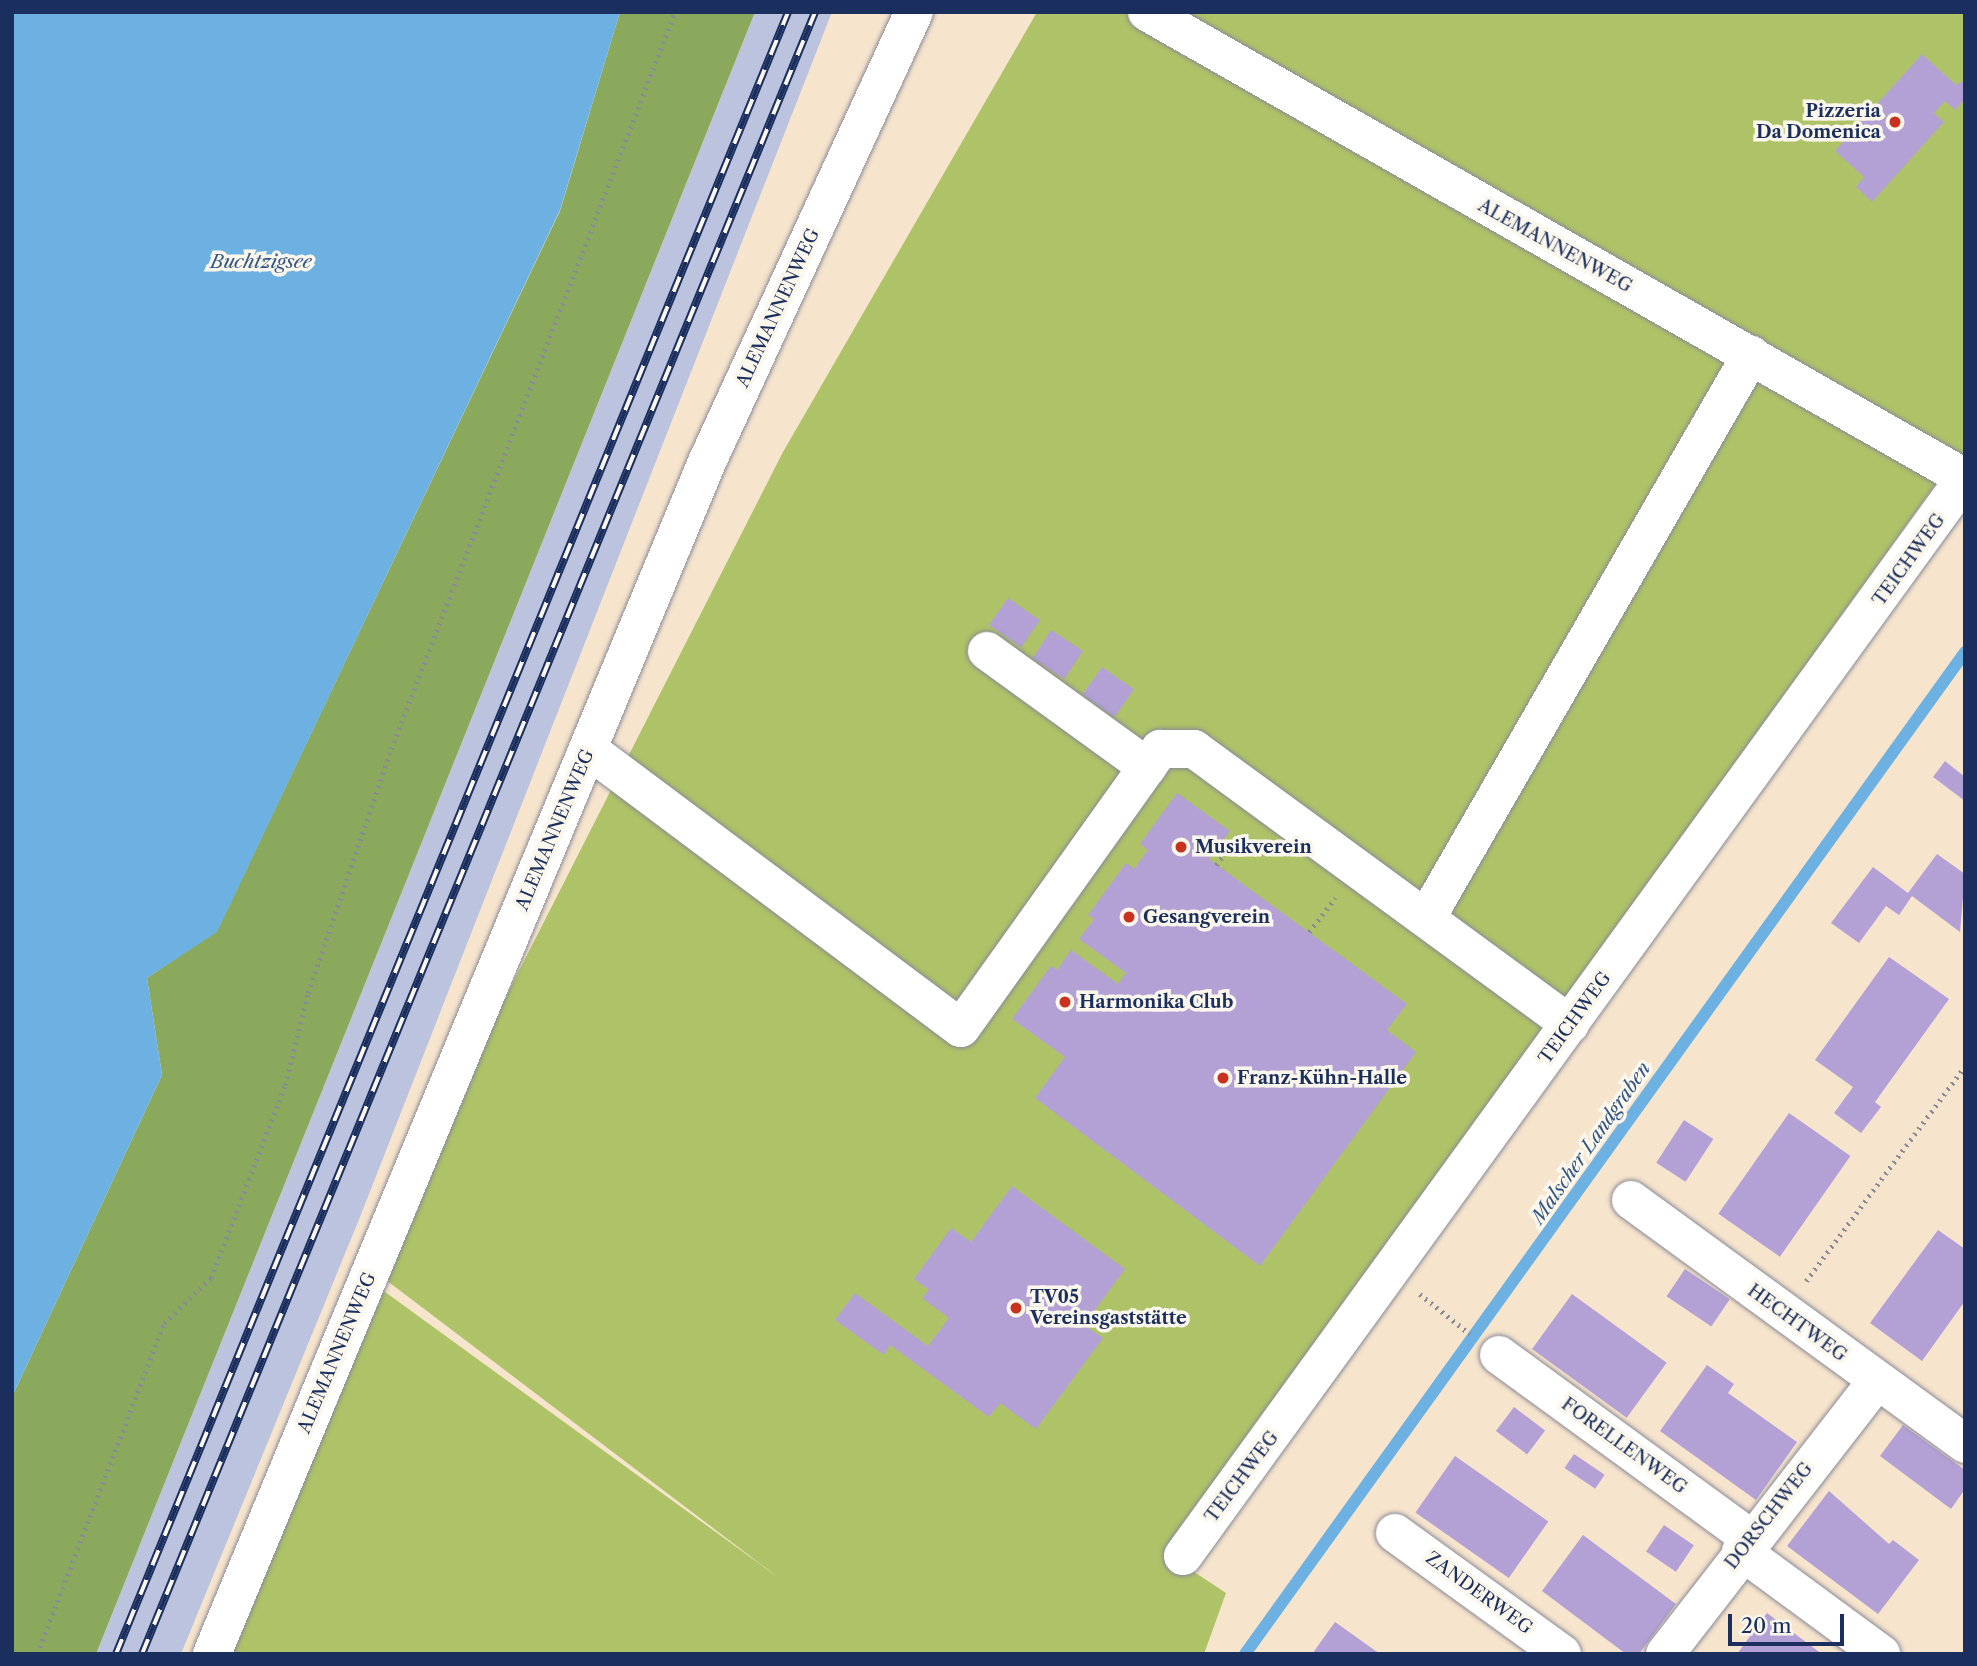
<!DOCTYPE html>
<html>
<head>
<meta charset="utf-8">
<style>
  body { margin:0 }
  #map { position:relative; width:1977px; height:1666px; overflow:hidden; background:#f7e4cd; font-family:"Libre Caslon Text",serif }
  div>[style] { position:absolute }
  [style*='--x'] { left:calc(var(--x)*1px); top:calc(var(--y)*1px); width:calc(var(--w)*1px); rotate:calc(var(--a)*1deg) }
  .industrial>* { inset:0; background:#bcc3de }
  .green>* { inset:0; background:#aec367 }
  .forest>* { inset:0; background:#8aa95c }
  .water>* { inset:0; background:#6db1e2 }
  .stream>* { height:12px; margin:-6px; padding:0 6px; transform-origin:6px; border-radius:6px; background:#6db1e2 }
  .building>* { inset:0; background:#b3a1d6; transform-origin:0 0 }
  .path>* { height:4.5px; margin-top:-2.25px; transform-origin:0; background:repeating-linear-gradient(90deg,#898a96 0 2px,transparent 0 7px) }
  .roads { filter:drop-shadow(0 0 2px #898a96) drop-shadow(0 0 2px #898a96) }
  .minor>* { height:38px; margin:-19px; padding:0 19px; transform-origin:19px; border-radius:19px; background:#fff }
  .rail>* { height:8px; margin-top:-4px; transform-origin:0; background:repeating-linear-gradient(90deg,#fbf7ec 0 16px,#1b2f5e 0 32px); box-sizing:border-box; border-block:2px solid #1b2f5e }
  .dots>* { width:19px; height:19px; translate:-50% -50%; box-sizing:border-box; border:4px solid #fbf7ec; border-radius:50% }
  span { translate:-50% -50%; white-space:nowrap; text-align:center; line-height:1.15; -webkit-text-stroke:7px #fbf7ec; paint-order:stroke }
  .poi-label { font-size:18px; color:#1b2f5e; font-weight:700 }
  .right { translate:-100% -50%; text-align:right }
  .left { translate:0 -50%; text-align:left }
  .street-label { font-size:18px; color:#1b2f5e }
  .water-label { font-size:19px; color:#345686; font-style:italic }
  .frame { position:absolute; inset:0; border:14px solid #1b2f5e; pointer-events:none }
  .scale { position:absolute; left:1728px; top:1614px; width:116px; height:32px; box-sizing:border-box; border:4px solid #1b2f5e; border-top:0; padding-left:9px; font-size:21px; line-height:24px; white-space:nowrap; color:#1b2f5e; -webkit-text-stroke:5px #fbf7ec; paint-order:stroke }
</style>
</head>
<body>
<div id="map">
  <div class="industrial">
    <div style="clip-path:polygon(755px 12px,832px 12px,360px 1217px,181px 1654px,96px 1654px)"></div>
  </div>
  <div class="green">
    <div style="clip-path:polygon(1037px 12px,1965px 12px,1965px 456px,1958px 453px,1167px 1554px,1226px 1593px,1204px 1654px,222px 1654px,381px 1289px,779px 1578px,386px 1280px,496px 1016px,783px 452px)"></div>
  </div>
  <div class="forest">
    <div style="clip-path:polygon(620px 12px,755px 12px,96px 1654px,12px 1654px,12px 1397px,162px 1075px,147px 978px,217px 931px,560px 211px)"></div>
  </div>
  <div class="water">
    <div style="clip-path:polygon(12px 12px,620px 12px,560px 210px,217px 932px,147px 978px,162px 1075px,12px 1397px)"></div>
  </div>
  <div class="stream">
    <div style="--x:1245;--y:1654;--w:1234;--a:-54.3"></div>
  </div>
  <div class="building">
    <div style="clip-path:polygon(1922px 54px,1956px 85px,1965px 80px,1965px 99px,1955px 110px,1945px 101px,1934px 113px,1944px 122px,1872px 202px,1856px 187px,1864px 177px,1835px 151px)"></div>
    <div style="left:1008px;top:598px;width:39px;height:33px;rotate:35deg"></div>
    <div style="left:1051px;top:630px;width:38px;height:34px;rotate:33deg"></div>
    <div style="left:1102px;top:667px;width:39px;height:34px;rotate:35deg"></div>
    <div style="clip-path:polygon(1945px 761px,1965px 777px,1965px 801px,1933px 777px)"></div>
    <div style="clip-path:polygon(1177px 793px,1230px 831px,1209px 859px,1407px 1004px,1387px 1030px,1416px 1052px,1260px 1266px,1035px 1098px,1065px 1057px,1012px 1019px,1051px 966px,1057px 970px,1071px 950px,1118px 984px,1126px 973px,1079px 939px,1094px 919px,1088px 915px,1126px 863px,1134px 869px,1148px 850px,1140px 844px)"></div>
    <div style="clip-path:polygon(1937px 854px,1965px 874px,1960px 932px,1912px 896px,1899px 915px,1886px 906px,1859px 943px,1831px 923px,1873px 867px,1908px 893px)"></div>
    <div style="clip-path:polygon(1889px 957px,1949px 999px,1875px 1102px,1881px 1107px,1861px 1133px,1834px 1113px,1853px 1087px,1815px 1060px)"></div>
    <div style="left:1789px;top:1113px;width:75px;height:123px;rotate:35deg"></div>
    <div style="left:1684px;top:1120px;width:35px;height:51px;rotate:33deg"></div>
    <div style="clip-path:polygon(1012px 1186px,1125px 1269px,1084px 1325px,1103px 1338px,1036px 1429px,1000px 1403px,989px 1417px,890px 1345px,884px 1355px,835px 1320px,855px 1293px,928px 1346px,949px 1318px,922px 1298px,929px 1290px,914px 1279px,951px 1228px,971px 1242px)"></div>
    <div style="clip-path:polygon(1938px 1230px,1965px 1249px,1965px 1301px,1922px 1361px,1870px 1323px)"></div>
    <div style="left:1685px;top:1269px;width:54px;height:33px;rotate:34deg"></div>
    <div style="left:1572px;top:1294px;width:117px;height:68px;rotate:36deg"></div>
    <div style="clip-path:polygon(1707px 1365px,1734px 1384px,1728px 1393px,1797px 1442px,1756px 1500px,1660px 1431px)"></div>
    <div style="left:1514px;top:1407px;width:39px;height:30px;rotate:37deg"></div>
    <div style="clip-path:polygon(1903px 1425px,1965px 1470px,1965px 1489px,1951px 1509px,1880px 1456px)"></div>
    <div style="left:1574px;top:1454px;width:37px;height:17px;rotate:34deg"></div>
    <div style="left:1455px;top:1456px;width:114px;height:69px;rotate:35deg"></div>
    <div style="clip-path:polygon(1829px 1491px,1889px 1544px,1893px 1540px,1919px 1560px,1878px 1614px,1787px 1546px)"></div>
    <div style="left:1664px;top:1525px;width:36px;height:32px;rotate:34deg"></div>
    <div style="clip-path:polygon(1583px 1535px,1676px 1604px,1639px 1654px,1626px 1654px,1542px 1591px)"></div>
    <div style="clip-path:polygon(1767px 1613px,1822px 1654px,1737px 1654px)"></div>
    <div style="clip-path:polygon(1335px 1622px,1380px 1654px,1312px 1654px)"></div>
  </div>
  <div class="path">
    <div style="--x:1216;--y:865;--w:41;--a:-52.9"></div>
    <div style="--x:1309;--y:932;--w:43;--a:-52.6"></div>
    <div style="--x:1806;--y:1281;--w:267;--a:-53.5"></div>
    <div style="--x:1420;--y:1294;--w:64;--a:38.7"></div>
    <div style="--x:37;--y:1654;--w:355;--a:-69"></div>
    <div style="--x:164;--y:1323;--w:65;--a:-43.8"></div>
    <div style="--x:211;--y:1278;--w:207;--a:-69"></div>
    <div style="--x:285;--y:1085;--w:95;--a:-76"></div>
    <div style="--x:308;--y:993;--w:258;--a:-71.2"></div>
    <div style="--x:391;--y:749;--w:790;--a:-68.93"></div>
  </div>
  <div class="roads">
    <div class="minor">
      <div style="--x:1147;--y:12;--w:941;--a:29.67"></div>
      <div style="--x:987;--y:651;--w:198;--a:35.9"></div>
      <div style="--x:589;--y:750;--w:464;--a:36.8"></div>
      <div style="--x:961;--y:1028;--w:343;--a:-54.5"></div>
      <div style="--x:1160;--y:749;--w:34;--a:0"></div>
      <div style="--x:1194;--y:749;--w:466;--a:36.2"></div>
      <div style="--x:1427;--y:917;--w:649;--a:-60.04"></div>
      <div style="--x:1631;--y:1200;--w:414;--a:36.1"></div>
      <div style="--x:1499;--y:1355;--w:309;--a:36.1"></div>
      <div style="--x:1395;--y:1533;--w:206;--a:35.9"></div>
      <div style="--x:1741;--y:1551;--w:174;--a:36.3"></div>
      <div style="--x:1183;--y:1556;--w:1332;--a:-54.04"></div>
      <div style="--x:212;--y:1654;--w:1291;--a:-67.45"></div>
      <div style="--x:707;--y:462;--w:495;--a:-65.3"></div>
      <div style="--x:1665;--y:1654;--w:346;--a:-52.2"></div>
    </div>
  </div>
  <div class="rail">
    <div style="--x:116;--y:1654;--w:1774;--a:-67.74"></div>
    <div style="--x:142;--y:1654;--w:1775;--a:-67.71"></div>
  </div>
  <div class="dots">
    <div style="left:1895px;top:122px;background:#c8321e"></div>
    <div style="left:1181px;top:847px;background:#c8321e"></div>
    <div style="left:1129px;top:917px;background:#c8321e"></div>
    <div style="left:1065px;top:1002px;background:#c8321e"></div>
    <div style="left:1223px;top:1078px;background:#c8321e"></div>
    <div style="left:1016px;top:1308px;background:#c8321e"></div>
  </div>
  <div class="poi-label">
    <span class="right" style="left:1881px;top:122px">Pizzeria<br>Da Domenica</span>
    <span class="left" style="left:1195px;top:847px">Musikverein</span>
    <span class="left" style="left:1143px;top:917px">Gesangverein</span>
    <span class="left" style="left:1079px;top:1002px">Harmonika Club</span>
    <span class="left" style="left:1237px;top:1078px">Franz-Kühn-Halle</span>
    <span class="left" style="left:1030px;top:1308px">TV05<br>Vereinsgaststätte</span>
  </div>
  <div class="street-label">
    <span style="left:1555px;top:246px;rotate:29deg">ALEMANNENWEG</span>
    <span style="left:778px;top:308px;rotate:-65deg">ALEMANNENWEG</span>
    <span style="left:1909px;top:560px;rotate:-54deg">TEICHWEG</span>
    <span style="left:555px;top:830px;rotate:-67deg">ALEMANNENWEG</span>
    <span style="left:1575px;top:1018px;rotate:-54deg">TEICHWEG</span>
    <span style="left:1797px;top:1323px;rotate:36deg">HECHTWEG</span>
    <span style="left:337px;top:1353px;rotate:-67deg">ALEMANNENWEG</span>
    <span style="left:1624px;top:1446px;rotate:36deg">FORELLENWEG</span>
    <span style="left:1242px;top:1477px;rotate:-53deg">TEICHWEG</span>
    <span style="left:1769px;top:1516px;rotate:-52deg">DORSCHWEG</span>
    <span style="left:1479px;top:1593px;rotate:36deg">ZANDERWEG</span>
  </div>
  <div class="water-label">
    <span style="left:261px;top:262px">Buchtzigsee</span>
    <span style="left:1591px;top:1143px;rotate:-55deg">Malscher Landgraben</span>
  </div>
  <div class="frame"></div>
  <div class="scale">20 m</div>
</div>
</body>
</html>
